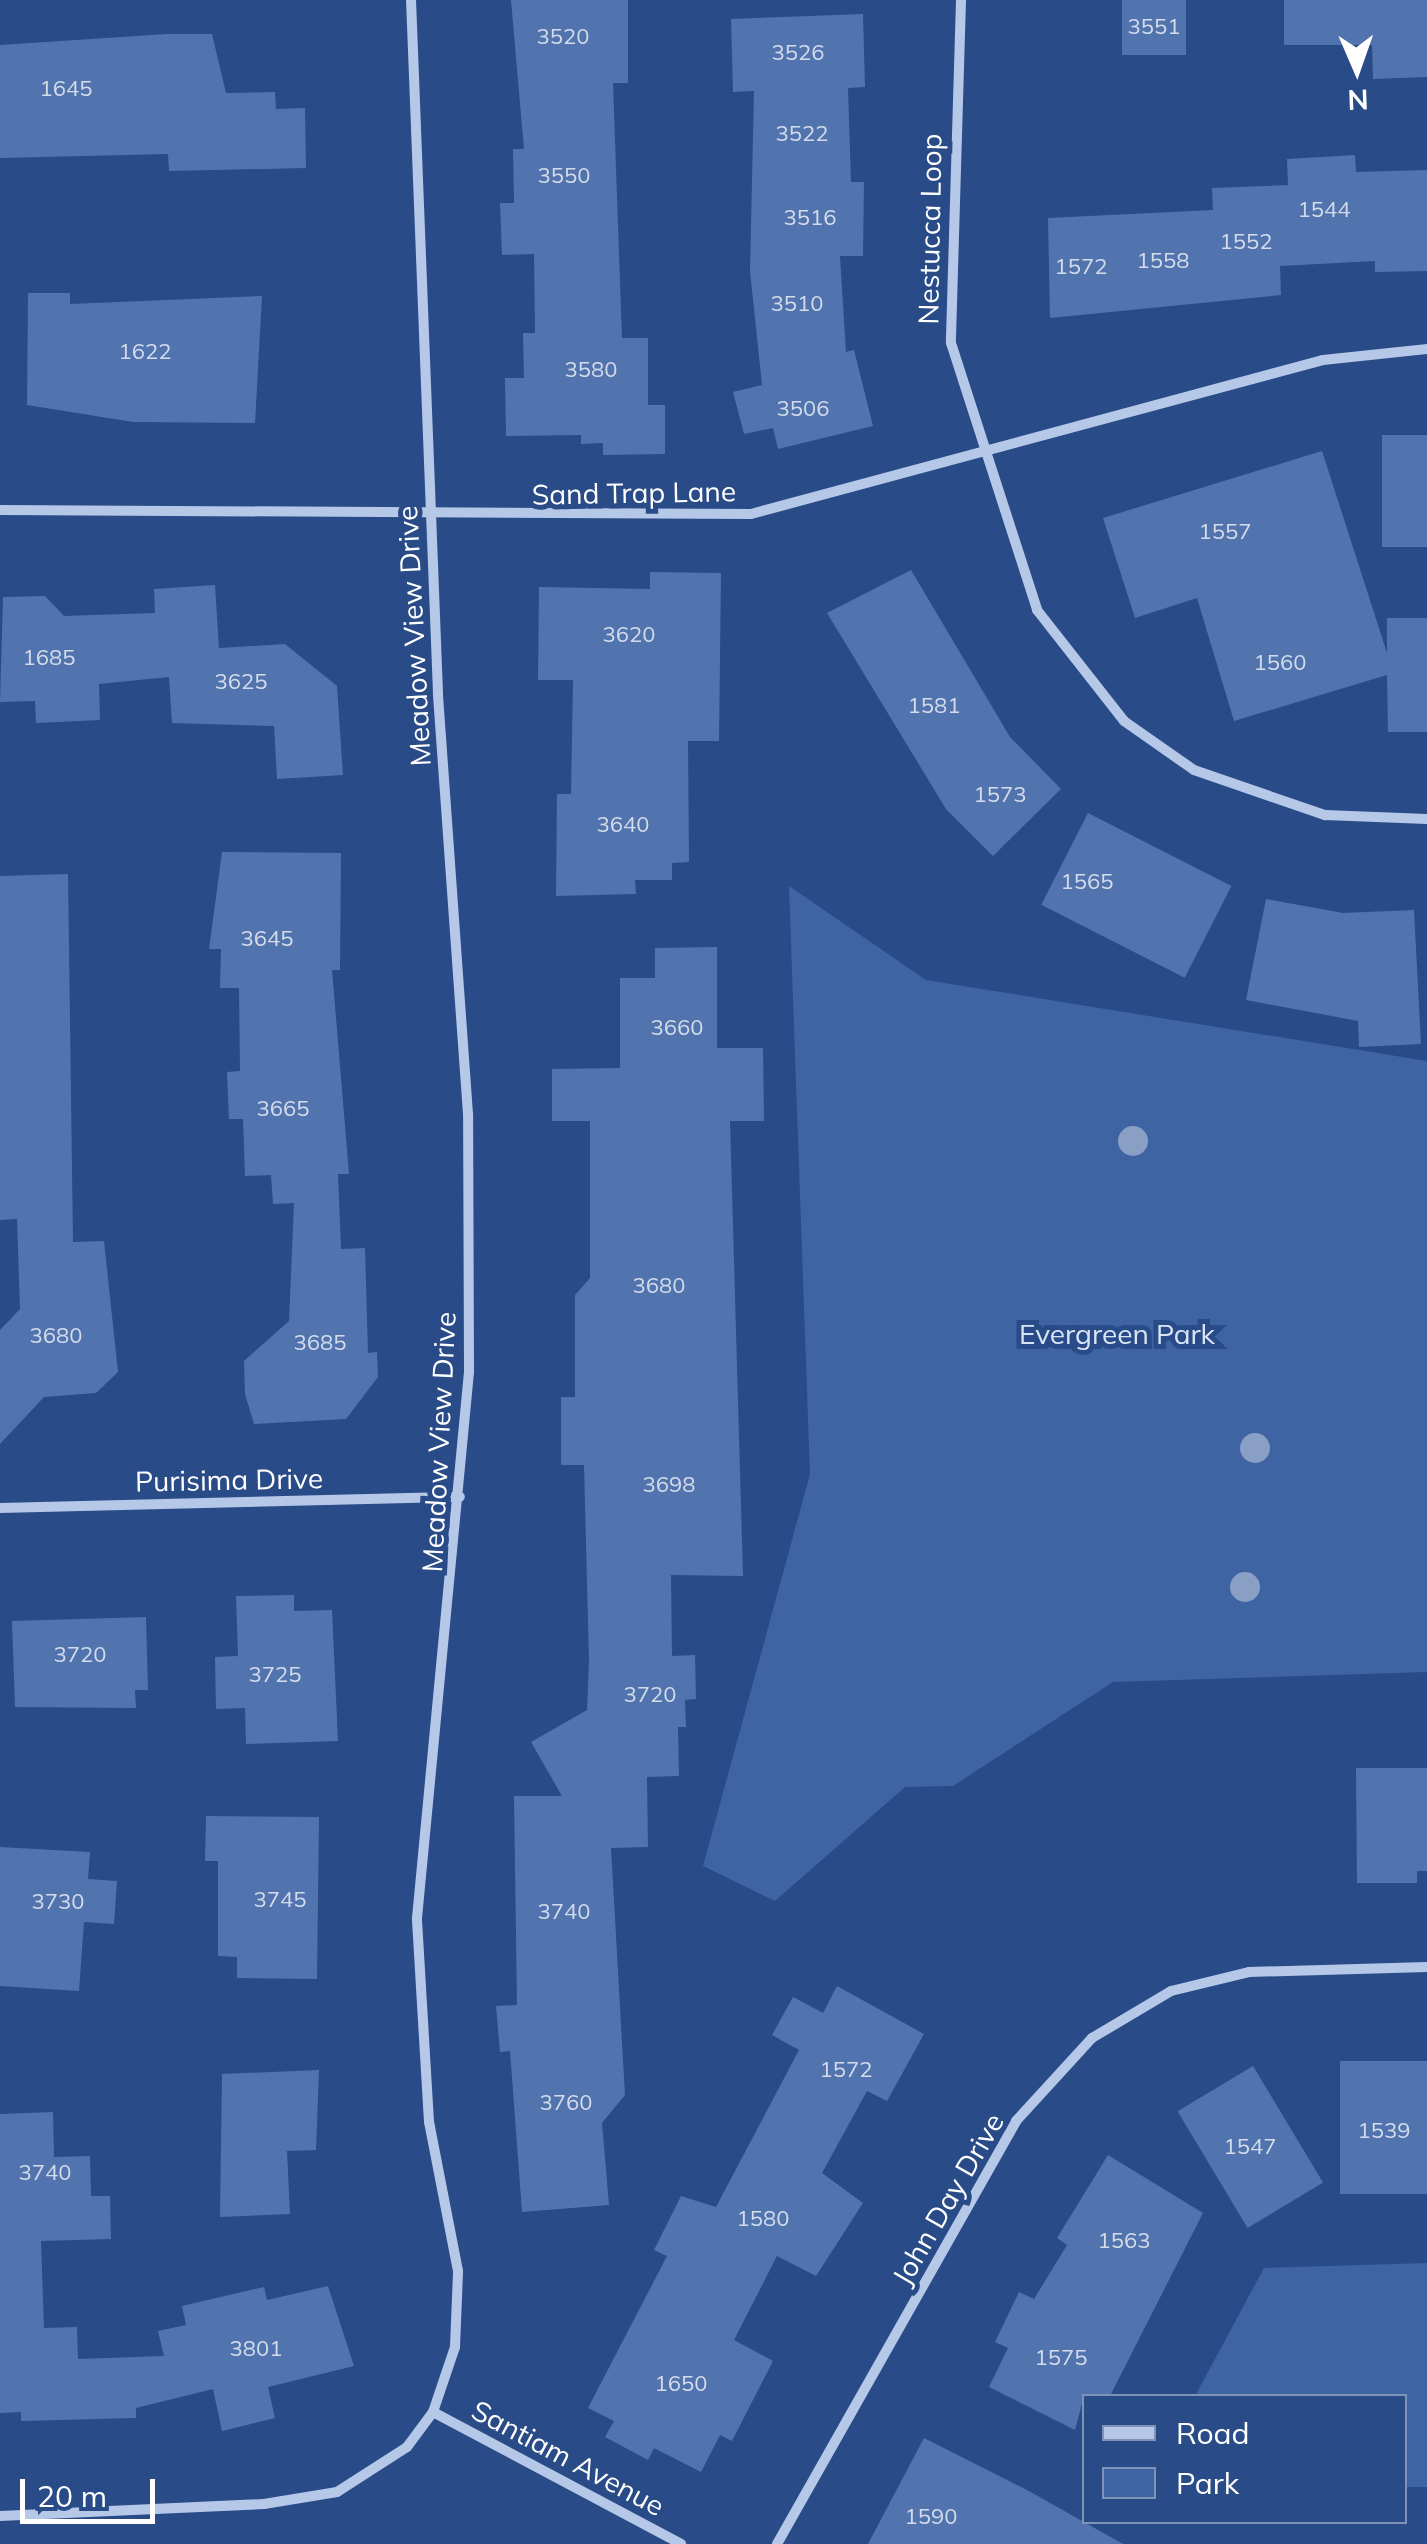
<!DOCTYPE html>
<html>
<head>
<meta charset="utf-8">
<style>
  body { margin:0 }
  #map { position:relative; width:1427px; height:2544px; overflow:hidden; background:#294b87; font-family:Mulish,sans-serif }
  div>[style] { position:absolute }
  [style*='--x'] { left:calc(var(--x)*1px); top:calc(var(--y)*1px); width:calc(var(--w)*1px); rotate:calc(var(--a)*1deg) }
  .green>* { inset:0; background:#3e64a3 }
  .building>* { inset:0; background:#5274ae; transform-origin:0 0 }
  .street>* { height:10px; margin:-5px; padding:0 5px; transform-origin:5px; border-radius:5px; background:#b5c8e8 }
  .trees>* { width:30px; height:30px; margin:-15px; border-radius:50%; background:#8a9fc4 }
  span { translate:-50% -50%; white-space:nowrap; text-align:center; line-height:1.15; -webkit-text-stroke:10px #294b87; paint-order:stroke }
  .number-label { font-size:22px; color:#d4dceb }
  .number-label span { -webkit-text-stroke-width:0 }
  .street-label { font-size:28px; color:#fff }
  .park-label { font-size:28px; color:#d9e4f6 }
  .legend { position:absolute; left:1082px; top:2394px; width:325px; height:130px; box-sizing:border-box; background:#294b87; border:2px solid #7f93b7; margin:0; padding:12px 18px; list-style:none; font-size:30px; color:#fff }
  .legend li { display:flex; align-items:center; gap:20px; height:50px }
  .legend b { width:50px; border:2px solid #7f93b7 }
  .north { position:absolute; left:1307px; top:20px; width:100px; height:100px; -webkit-text-stroke:8px #294b87; paint-order:stroke; rotate:178deg; font-size:28px; font-weight:700; line-height:40px; text-align:center; color:#fff }
  .north::after { content:''; display:block; margin:auto; width:35px; height:45px; background:#fff; clip-path:polygon(50% 0,100% 100%,50% 72%,0 100%) }
  .scale { position:absolute; left:20px; top:2479px; width:135px; height:45px; box-sizing:border-box; border:5px solid #fff; border-top:0; padding-left:12px; font-size:30px; line-height:35px; white-space:nowrap; color:#fff; -webkit-text-stroke:8px #294b87; paint-order:stroke }
</style>
</head>
<body>
<div id="map">
  <div class="green">
    <div style="clip-path:polygon(789px 886px,926px 980px,1427px 1061px,1427px 1672px,1113px 1682px,953px 1786px,905px 1787px,775px 1901px,703px 1866px,810px 1474px)"></div>
    <div style="clip-path:polygon(1427px 2263px,1427px 2487px,1405px 2487px,1404px 2396px,1195px 2396px,1264px 2268px)"></div>
  </div>
  <div class="building">
    <div style="clip-path:polygon(511px 0,628px 0,628px 83px,613px 83px,622px 338px,648px 338px,648px 405px,665px 405px,665px 454px,603px 455px,603px 443px,581px 444px,581px 435px,506px 436px,505px 378px,524px 378px,523px 333px,535px 333px,534px 254px,502px 255px,500px 203px,514px 203px,513px 149px,524px 149px)"></div>
    <div style="left:1122px;top:0;width:64px;height:55px"></div>
    <div style="clip-path:polygon(1284px 0,1427px 0,1427px 77px,1373px 79px,1372px 45px,1284px 45px)"></div>
    <div style="clip-path:polygon(863px 14px,865px 87px,848px 88px,851px 182px,864px 182px,863px 256px,840px 256px,846px 352px,854px 350px,873px 426px,778px 449px,773px 428px,744px 434px,733px 392px,762px 385px,750px 271px,754px 91px,733px 92px,731px 19px)"></div>
    <div style="clip-path:polygon(167px 34px,212px 34px,226px 93px,275px 92px,276px 109px,305px 108px,306px 168px,169px 171px,168px 154px,0 158px,0 45px)"></div>
    <div style="clip-path:polygon(1355px 155px,1356px 172px,1427px 170px,1427px 271px,1375px 272px,1375px 261px,1280px 266px,1281px 295px,1050px 318px,1048px 218px,1213px 210px,1212px 188px,1288px 185px,1287px 159px)"></div>
    <div style="clip-path:polygon(28px 293px,70px 293px,70px 304px,262px 296px,255px 423px,133px 422px,27px 405px)"></div>
    <div style="left:1427px;top:435px;width:112px;height:45px;rotate:90deg"></div>
    <div style="clip-path:polygon(1322px 451px,1387px 653px,1387px 618px,1427px 618px,1427px 732px,1388px 732px,1387px 675px,1234px 721px,1197px 598px,1135px 618px,1103px 518px)"></div>
    <div style="clip-path:polygon(911px 570px,1010px 737px,1061px 789px,993px 856px,946px 809px,827px 613px)"></div>
    <div style="clip-path:polygon(650px 572px,721px 573px,719px 741px,688px 741px,689px 862px,672px 863px,672px 880px,635px 880px,636px 894px,556px 896px,557px 794px,571px 794px,573px 680px,538px 680px,539px 587px,650px 589px)"></div>
    <div style="clip-path:polygon(215px 585px,219px 648px,285px 644px,337px 686px,343px 775px,277px 779px,274px 726px,172px 723px,169px 677px,99px 684px,100px 720px,36px 723px,35px 701px,0 702px,3px 597px,45px 596px,64px 616px,155px 613px,154px 589px)"></div>
    <div style="left:1088px;top:813px;width:161px;height:103px;rotate:27deg"></div>
    <div style="clip-path:polygon(222px 852px,341px 853px,340px 970px,332px 970px,349px 1174px,338px 1174px,341px 1249px,365px 1248px,368px 1353px,377px 1352px,378px 1377px,346px 1419px,254px 1424px,245px 1394px,244px 1361px,289px 1321px,294px 1203px,273px 1204px,271px 1175px,245px 1176px,243px 1119px,229px 1119px,227px 1072px,240px 1071px,239px 988px,220px 988px,221px 949px,209px 949px)"></div>
    <div style="clip-path:polygon(68px 874px,73px 1242px,104px 1241px,118px 1372px,96px 1393px,44px 1397px,0 1444px,0 1330px,20px 1309px,17px 1219px,0 1220px,0 876px)"></div>
    <div style="clip-path:polygon(1266px 899px,1343px 913px,1414px 910px,1421px 1044px,1359px 1047px,1358px 1021px,1246px 1000px)"></div>
    <div style="clip-path:polygon(717px 947px,717px 1048px,763px 1048px,764px 1121px,730px 1121px,743px 1576px,671px 1575px,672px 1656px,695px 1655px,696px 1699px,685px 1700px,686px 1727px,678px 1727px,679px 1776px,647px 1777px,648px 1847px,611px 1848px,625px 2095px,602px 2123px,609px 2205px,522px 2212px,510px 2051px,500px 2052px,496px 2006px,517px 2005px,514px 1796px,562px 1796px,531px 1742px,587px 1710px,589px 1661px,584px 1465px,561px 1465px,561px 1397px,575px 1397px,575px 1295px,590px 1278px,590px 1121px,552px 1121px,552px 1069px,620px 1068px,620px 978px,655px 978px,655px 948px)"></div>
    <div style="clip-path:polygon(294px 1595px,294px 1611px,332px 1610px,338px 1741px,246px 1744px,245px 1708px,216px 1709px,215px 1657px,238px 1656px,236px 1596px)"></div>
    <div style="clip-path:polygon(146px 1617px,148px 1690px,135px 1690px,136px 1708px,15px 1707px,12px 1621px)"></div>
    <div style="clip-path:polygon(1356px 1768px,1427px 1768px,1427px 1871px,1417px 1871px,1417px 1883px,1357px 1883px)"></div>
    <div style="clip-path:polygon(206px 1816px,319px 1817px,317px 1979px,237px 1978px,237px 1957px,218px 1956px,218px 1861px,205px 1861px)"></div>
    <div style="clip-path:polygon(0 1847px,90px 1852px,88px 1879px,117px 1881px,114px 1924px,84px 1922px,79px 1991px,0 1986px)"></div>
    <div style="clip-path:polygon(837px 1986px,924px 2034px,887px 2101px,867px 2091px,822px 2173px,863px 2203px,816px 2276px,777px 2256px,734px 2340px,773px 2361px,732px 2441px,720px 2435px,701px 2472px,654px 2448px,648px 2460px,605px 2437px,614px 2421px,588px 2408px,667px 2256px,654px 2250px,681px 2196px,716px 2207px,799px 2050px,772px 2035px,793px 1997px,823px 2013px)"></div>
    <div style="left:1427px;top:2061px;width:133px;height:87px;rotate:90deg"></div>
    <div style="left:1253px;top:2066px;width:136px;height:88px;rotate:59deg"></div>
    <div style="clip-path:polygon(319px 2070px,316px 2150px,287px 2151px,290px 2214px,220px 2217px,222px 2074px)"></div>
    <div style="clip-path:polygon(53px 2112px,54px 2157px,90px 2156px,91px 2196px,110px 2196px,111px 2239px,41px 2241px,44px 2328px,77px 2327px,78px 2359px,164px 2356px,158px 2331px,186px 2325px,182px 2306px,264px 2287px,267px 2300px,328px 2286px,354px 2366px,268px 2387px,275px 2418px,222px 2431px,213px 2389px,136px 2408px,136px 2418px,21px 2421px,21px 2412px,0 2413px,0 2114px)"></div>
    <div style="clip-path:polygon(1108px 2155px,1203px 2213px,1110px 2396px,1084px 2396px,1075px 2430px,989px 2387px,1008px 2348px,995px 2342px,1019px 2292px,1034px 2299px,1067px 2245px,1057px 2238px)"></div>
    <div style="clip-path:polygon(924px 2438px,1027px 2490px,1123px 2544px,868px 2544px)"></div>
  </div>
  <div class="street">
    <div style="--x:961;--y:0;--w:343;--a:91.7"></div>
    <div style="--x:951;--y:343;--w:281;--a:72.1"></div>
    <div style="--x:1037;--y:610;--w:141;--a:51.9"></div>
    <div style="--x:1124;--y:721;--w:85;--a:35"></div>
    <div style="--x:1194;--y:770;--w:139;--a:19"></div>
    <div style="--x:1325;--y:815;--w:102;--a:2.2"></div>
    <div style="--x:0;--y:510;--w:751;--a:0.31"></div>
    <div style="--x:751;--y:514;--w:592;--a:-15.07"></div>
    <div style="--x:1323;--y:360;--w:105;--a:-6"></div>
    <div style="--x:0;--y:1508;--w:460;--a:-1.4"></div>
    <div style="--x:433;--y:2412;--w:281;--a:28"></div>
    <div style="--x:0;--y:2516;--w:264;--a:-2.6"></div>
    <div style="--x:264;--y:2504;--w:74;--a:-9.3"></div>
    <div style="--x:337;--y:2492;--w:83;--a:-32.7"></div>
    <div style="--x:407;--y:2447;--w:44;--a:-53.4"></div>
    <div style="--x:433;--y:2412;--w:69;--a:-71.3"></div>
    <div style="--x:455;--y:2347;--w:76;--a:-87.7"></div>
    <div style="--x:458;--y:2271;--w:152;--a:-101"></div>
    <div style="--x:429;--y:2122;--w:204;--a:-93.4"></div>
    <div style="--x:417;--y:1918;--w:548;--a:-84.56"></div>
    <div style="--x:469;--y:1372;--w:258;--a:-90.2"></div>
    <div style="--x:468;--y:1114;--w:422;--a:-94.1"></div>
    <div style="--x:438;--y:693;--w:694;--a:-92.23"></div>
    <div style="--x:777;--y:2544;--w:486;--a:-60.5"></div>
    <div style="--x:1016;--y:2121;--w:113;--a:-47.5"></div>
    <div style="--x:1092;--y:2038;--w:92;--a:-30.7"></div>
    <div style="--x:1171;--y:1991;--w:80;--a:-13.7"></div>
    <div style="--x:1249;--y:1972;--w:178;--a:-1.6"></div>
  </div>
  <div class="trees">
    <div style="left:1133px;top:1141px"></div>
    <div style="left:1255px;top:1448px"></div>
    <div style="left:1245px;top:1587px"></div>
  </div>
  <div class="number-label">
    <span style="left:1154px;top:27px">3551</span>
    <span style="left:563px;top:37px">3520</span>
    <span style="left:798px;top:53px">3526</span>
    <span style="left:66px;top:89px">1645</span>
    <span style="left:802px;top:134px">3522</span>
    <span style="left:564px;top:176px">3550</span>
    <span style="left:1324px;top:210px">1544</span>
    <span style="left:810px;top:218px">3516</span>
    <span style="left:1246px;top:242px">1552</span>
    <span style="left:1163px;top:261px">1558</span>
    <span style="left:1081px;top:267px">1572</span>
    <span style="left:797px;top:304px">3510</span>
    <span style="left:145px;top:352px">1622</span>
    <span style="left:591px;top:370px">3580</span>
    <span style="left:803px;top:409px">3506</span>
    <span style="left:1225px;top:532px">1557</span>
    <span style="left:629px;top:635px">3620</span>
    <span style="left:49px;top:658px">1685</span>
    <span style="left:1280px;top:663px">1560</span>
    <span style="left:241px;top:682px">3625</span>
    <span style="left:934px;top:706px">1581</span>
    <span style="left:1000px;top:795px">1573</span>
    <span style="left:623px;top:825px">3640</span>
    <span style="left:1087px;top:882px">1565</span>
    <span style="left:267px;top:939px">3645</span>
    <span style="left:677px;top:1028px">3660</span>
    <span style="left:283px;top:1109px">3665</span>
    <span style="left:659px;top:1286px">3680</span>
    <span style="left:56px;top:1336px">3680</span>
    <span style="left:320px;top:1343px">3685</span>
    <span style="left:669px;top:1485px">3698</span>
    <span style="left:80px;top:1655px">3720</span>
    <span style="left:275px;top:1675px">3725</span>
    <span style="left:650px;top:1695px">3720</span>
    <span style="left:280px;top:1900px">3745</span>
    <span style="left:58px;top:1902px">3730</span>
    <span style="left:564px;top:1912px">3740</span>
    <span style="left:846px;top:2070px">1572</span>
    <span style="left:566px;top:2103px">3760</span>
    <span style="left:1384px;top:2131px">1539</span>
    <span style="left:1250px;top:2147px">1547</span>
    <span style="left:45px;top:2173px">3740</span>
    <span style="left:763px;top:2219px">1580</span>
    <span style="left:1124px;top:2241px">1563</span>
    <span style="left:256px;top:2349px">3801</span>
    <span style="left:1061px;top:2358px">1575</span>
    <span style="left:681px;top:2384px">1650</span>
    <span style="left:931px;top:2517px">1590</span>
  </div>
  <div class="street-label">
    <span style="left:930px;top:229px;rotate:-89deg">Nestucca Loop</span>
    <span style="left:634px;top:493px;rotate:-1deg">Sand Trap Lane</span>
    <span style="left:414px;top:636px;rotate:-93deg">Meadow View Drive</span>
    <span style="left:439px;top:1442px;rotate:-87deg">Meadow View Drive</span>
    <span style="left:229px;top:1480px;rotate:-1deg">Purisima Drive</span>
    <span style="left:948px;top:2199px;rotate:-60deg">John Day Drive</span>
    <span style="left:568px;top:2458px;rotate:28deg">Santiam Avenue</span>
  </div>
  <div class="park-label">
    <span style="left:1117px;top:1334px">Evergreen Park</span>
  </div>
  <ul class="legend">
  <li><b style="height:12px;background:#b5c8e8"></b>Road</li>
  <li><b style="height:28px;background:#3e64a3"></b>Park</li>
  </ul>
  <div class="north">N</div>
  <div class="scale">20 m</div>
</div>
</body>
</html>
